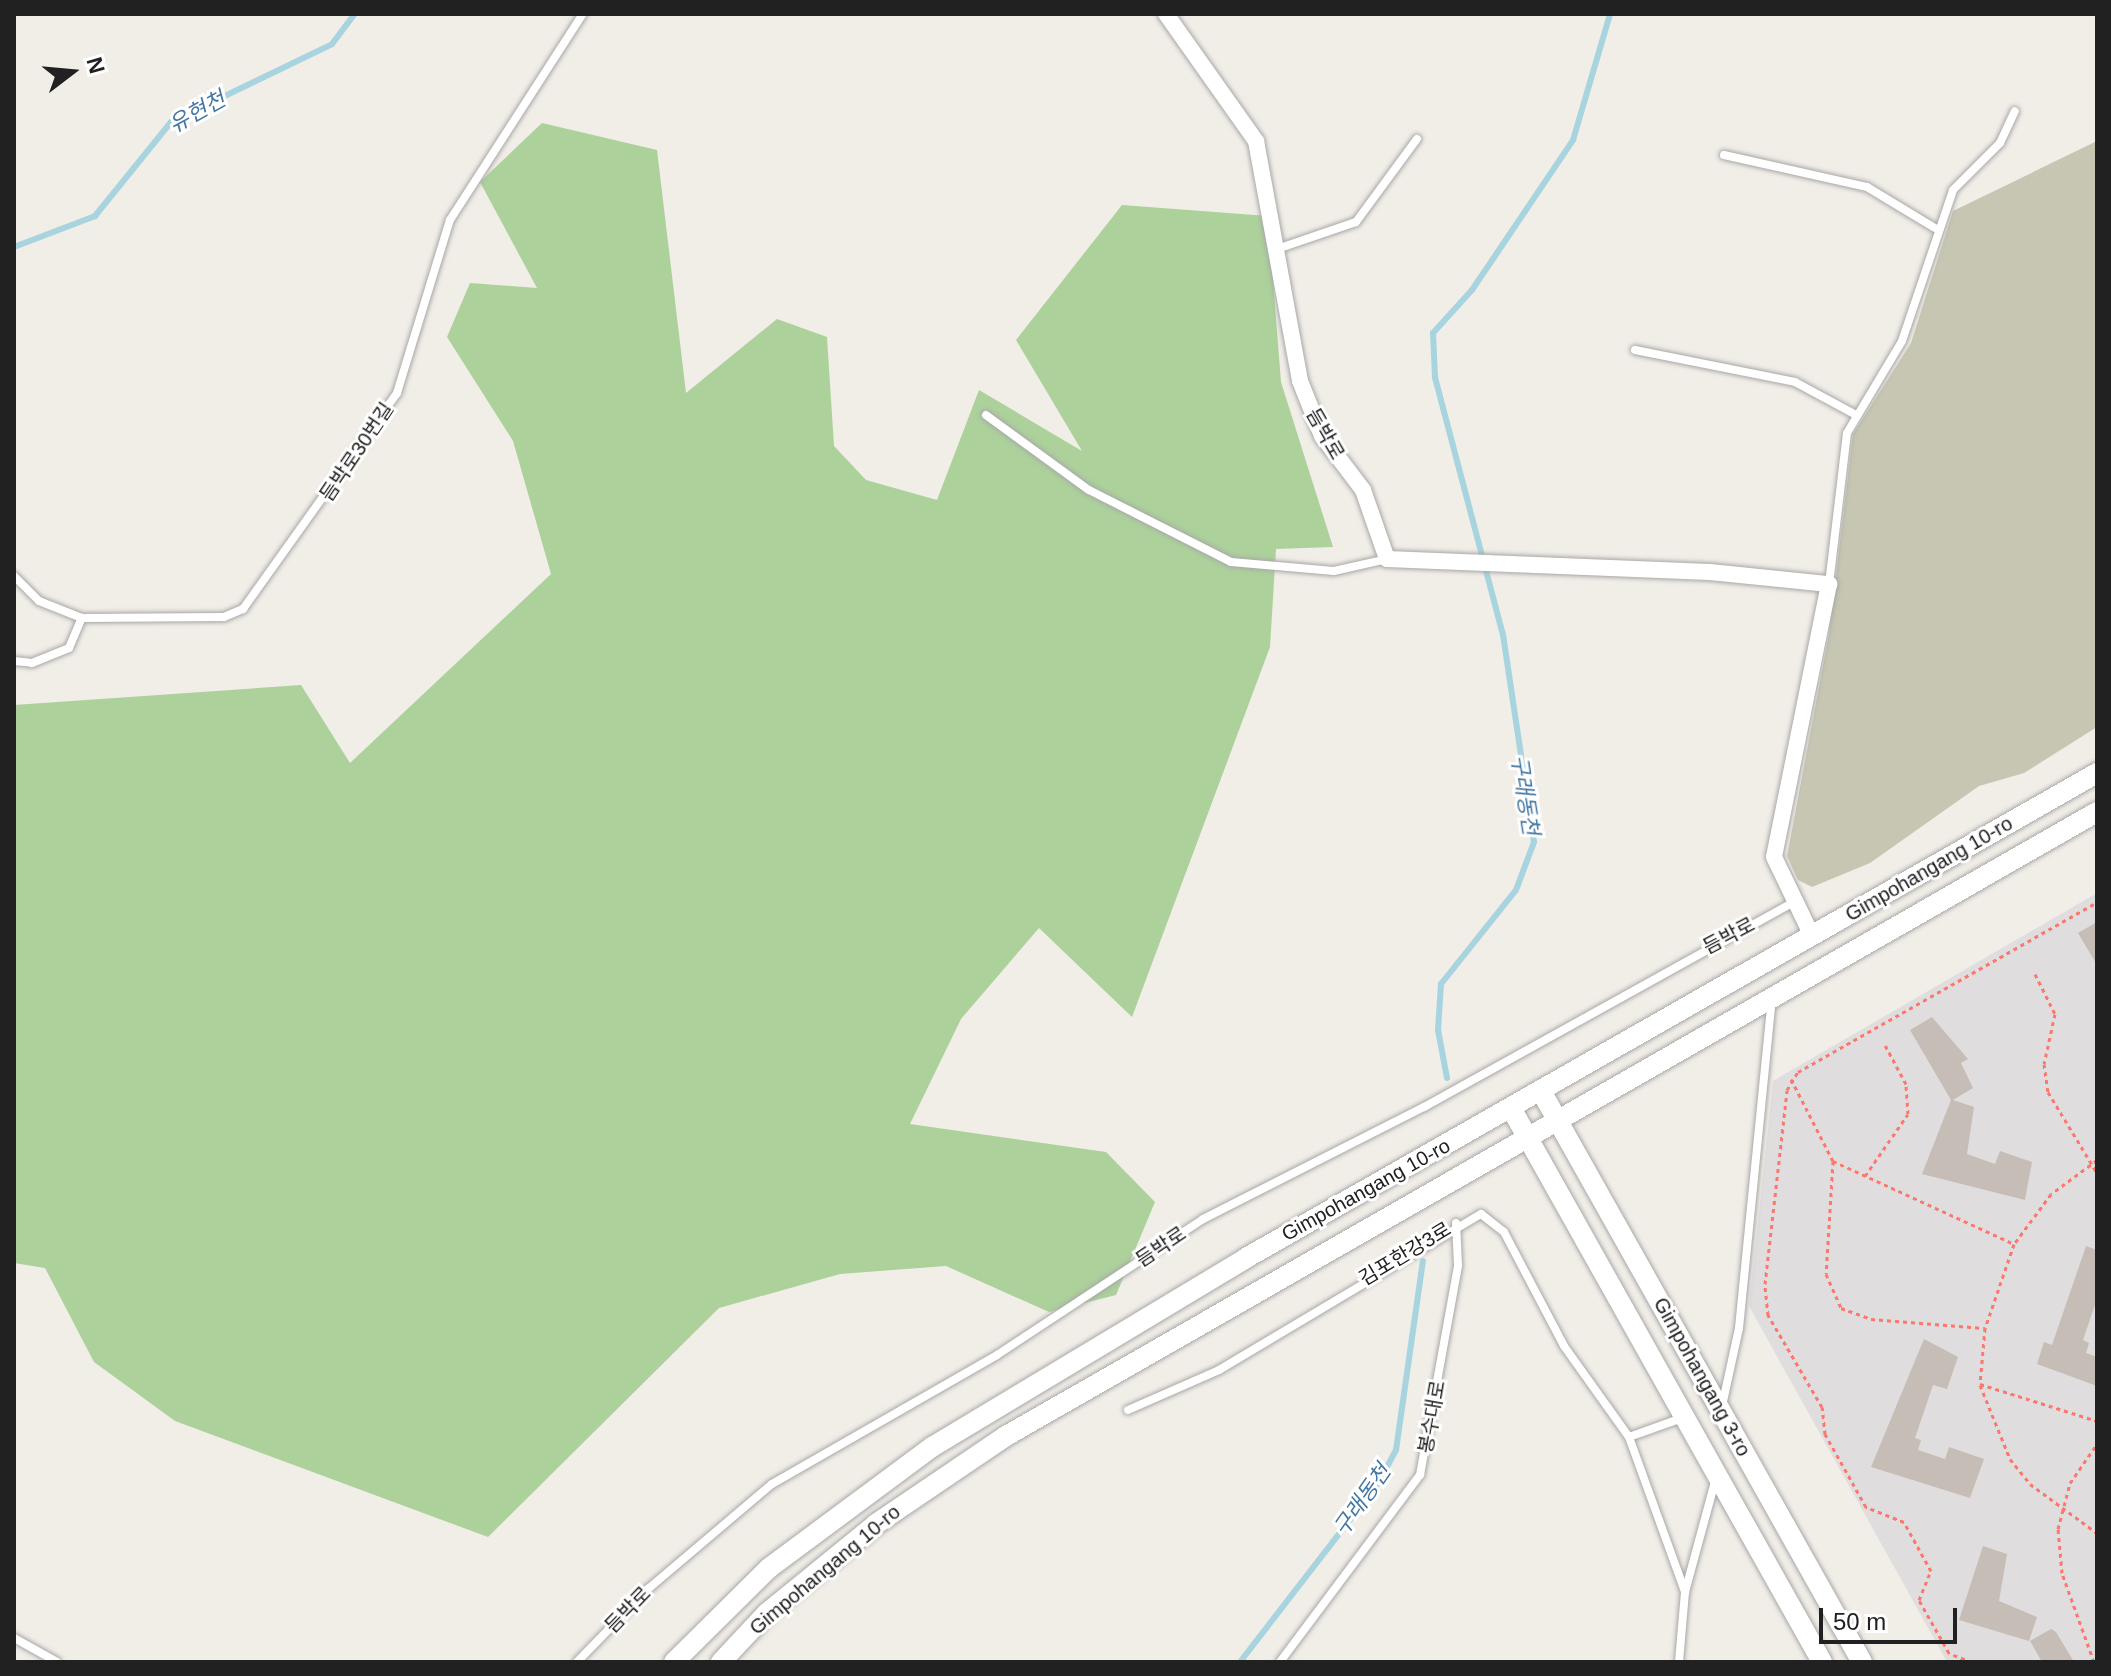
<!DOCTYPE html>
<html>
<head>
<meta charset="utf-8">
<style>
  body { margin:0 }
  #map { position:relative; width:2111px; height:1676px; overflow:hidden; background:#f1ede7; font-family:Arial,"Noto Sans KR",sans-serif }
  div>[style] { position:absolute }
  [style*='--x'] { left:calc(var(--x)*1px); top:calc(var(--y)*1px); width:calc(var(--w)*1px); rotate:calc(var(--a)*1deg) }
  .residential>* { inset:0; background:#dfddde }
  .construction>* { inset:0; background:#c6c6b2 }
  .forest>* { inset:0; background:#acd19b }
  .stream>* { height:6px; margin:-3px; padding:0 3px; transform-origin:3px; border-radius:3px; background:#a7d4df }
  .building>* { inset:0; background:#c6bdb6 }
  .path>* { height:3px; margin-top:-1.5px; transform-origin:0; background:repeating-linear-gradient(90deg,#fc776d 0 4px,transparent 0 8px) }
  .roads { filter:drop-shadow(0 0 2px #a8a8a8) drop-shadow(0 0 2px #a8a8a8) }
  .service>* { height:8px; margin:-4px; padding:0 4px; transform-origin:4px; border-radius:4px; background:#fff }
  .minor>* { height:16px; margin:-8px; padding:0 8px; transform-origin:8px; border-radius:8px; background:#fff }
  .tertiary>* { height:20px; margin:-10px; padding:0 10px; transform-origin:10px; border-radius:10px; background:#fff }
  span { translate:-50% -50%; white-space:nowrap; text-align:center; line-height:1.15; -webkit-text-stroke:6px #fff; paint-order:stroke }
  .street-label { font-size:20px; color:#212121 }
  .water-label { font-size:22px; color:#4477a3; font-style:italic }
  .frame { position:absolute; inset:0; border:16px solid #212121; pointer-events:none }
  .north { position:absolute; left:32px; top:32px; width:80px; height:80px; -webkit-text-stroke:6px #fff; paint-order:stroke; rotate:74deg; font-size:22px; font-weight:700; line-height:32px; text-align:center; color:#212121 }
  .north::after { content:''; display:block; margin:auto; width:28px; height:36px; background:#212121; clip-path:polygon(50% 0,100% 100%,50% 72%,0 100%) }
  .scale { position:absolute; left:1819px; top:1608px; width:138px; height:36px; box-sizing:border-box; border:4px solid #212121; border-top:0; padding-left:10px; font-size:24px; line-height:28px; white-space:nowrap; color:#212121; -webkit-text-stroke:6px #fff; paint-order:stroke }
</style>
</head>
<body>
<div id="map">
  <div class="residential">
    <div style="clip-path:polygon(2097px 893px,2097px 1662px,1947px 1662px,1749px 1306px,1773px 1081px)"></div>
  </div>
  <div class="construction">
    <div style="clip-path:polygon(2097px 141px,2097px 727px,2024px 773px,1979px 786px,1870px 863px,1812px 887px,1798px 880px,1787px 856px,1829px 634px,1853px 434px,1911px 343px,1953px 211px)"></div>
  </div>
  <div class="forest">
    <div style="clip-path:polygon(542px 123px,657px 150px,686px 393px,777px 319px,827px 337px,834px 446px,866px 480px,937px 500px,979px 390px,1082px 451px,1016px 340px,1122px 205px,1268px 216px,1281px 382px,1333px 547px,1276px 549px,1270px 647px,1132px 1017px,1039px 928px,961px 1019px,910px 1124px,1106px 1152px,1155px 1202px,1116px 1295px,1049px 1312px,946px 1266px,840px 1274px,719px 1308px,488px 1537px,175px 1421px,94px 1362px,45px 1268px,14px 1263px,14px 705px,301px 685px,350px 763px,551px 574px,513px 441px,447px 337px,470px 283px,537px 288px,480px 182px)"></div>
  </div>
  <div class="stream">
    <div style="--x:14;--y:247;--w:87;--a:-20.9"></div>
    <div style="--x:95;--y:216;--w:121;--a:-51"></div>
    <div style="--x:171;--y:122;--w:179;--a:-25.8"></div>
    <div style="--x:332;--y:44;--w:38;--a:-53"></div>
    <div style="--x:1447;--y:1078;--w:49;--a:-100.6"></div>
    <div style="--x:1438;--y:1030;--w:46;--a:-86.3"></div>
    <div style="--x:1441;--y:984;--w:120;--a:-51.4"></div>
    <div style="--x:1516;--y:890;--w:51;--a:-69.4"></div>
    <div style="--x:1534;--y:842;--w:209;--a:-98.5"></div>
    <div style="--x:1503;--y:635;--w:267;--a:-104.8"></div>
    <div style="--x:1435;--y:377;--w:44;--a:-92.6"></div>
    <div style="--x:1433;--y:333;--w:58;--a:-47.8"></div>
    <div style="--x:1472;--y:290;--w:181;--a:-56"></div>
    <div style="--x:1573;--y:140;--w:131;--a:-73.6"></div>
    <div style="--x:1240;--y:1662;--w:227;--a:-52.3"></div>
    <div style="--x:1379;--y:1482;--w:36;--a:-62"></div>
    <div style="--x:1396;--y:1450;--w:191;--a:-81.9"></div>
  </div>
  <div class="building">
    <div style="clip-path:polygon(2097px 922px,2097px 965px,2078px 933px)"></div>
    <div style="clip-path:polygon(1932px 1017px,1968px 1059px,1961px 1063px,1973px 1088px,1953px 1100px,1974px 1107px,1967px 1154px,1995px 1164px,2000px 1151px,2032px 1162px,2025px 1200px,1922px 1174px,1951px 1100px,1910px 1030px)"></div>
    <div style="clip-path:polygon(2086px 1246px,2097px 1250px,2097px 1299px,2083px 1340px,2089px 1343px,2086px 1353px,2097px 1357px,2097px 1386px,2037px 1364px,2044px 1342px,2052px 1345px)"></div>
    <div style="clip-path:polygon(1924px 1339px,1958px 1357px,1947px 1389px,1933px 1385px,1915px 1438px,1921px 1440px,1918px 1450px,1945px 1459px,1949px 1447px,1984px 1459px,1970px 1498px,1871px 1467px)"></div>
    <div style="clip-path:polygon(1983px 1546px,2007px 1554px,1999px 1601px,2037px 1617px,2029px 1641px,1959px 1620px)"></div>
    <div style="clip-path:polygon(2051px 1629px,2056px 1632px,2074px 1662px,2042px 1662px,2030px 1641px)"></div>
  </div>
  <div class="path">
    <div style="--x:2035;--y:974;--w:45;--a:63.4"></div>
    <div style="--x:2055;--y:1014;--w:51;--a:102.4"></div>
    <div style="--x:2044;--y:1064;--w:28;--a:82"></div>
    <div style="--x:2048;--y:1092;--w:95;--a:58.8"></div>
    <div style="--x:1791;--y:1079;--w:92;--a:62.9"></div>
    <div style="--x:1833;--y:1161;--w:199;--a:24.6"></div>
    <div style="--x:2097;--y:1160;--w:57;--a:143.5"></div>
    <div style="--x:2051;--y:1194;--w:62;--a:126.5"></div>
    <div style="--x:2014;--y:1244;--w:89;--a:109"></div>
    <div style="--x:1985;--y:1328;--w:56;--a:95.1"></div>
    <div style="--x:1980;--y:1384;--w:123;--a:17.5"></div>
    <div style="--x:1833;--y:1161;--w:113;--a:93.5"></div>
    <div style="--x:1826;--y:1274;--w:37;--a:66"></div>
    <div style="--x:1841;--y:1308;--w:32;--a:20"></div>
    <div style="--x:1871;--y:1319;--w:113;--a:4.6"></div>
    <div style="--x:1865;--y:1176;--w:75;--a:-55.3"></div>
    <div style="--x:1908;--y:1114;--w:30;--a:-94"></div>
    <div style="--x:1906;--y:1084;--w:44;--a:-118.3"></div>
    <div style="--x:1980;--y:1385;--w:80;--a:67.9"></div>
    <div style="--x:2010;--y:1459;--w:32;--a:51"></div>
    <div style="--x:2030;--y:1484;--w:83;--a:36.2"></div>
    <div style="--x:1972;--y:1662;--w:25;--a:-159"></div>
    <div style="--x:1949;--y:1653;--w:61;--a:-119.5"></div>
    <div style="--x:1919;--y:1600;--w:31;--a:-68"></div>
    <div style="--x:1931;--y:1571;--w:56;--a:-118.9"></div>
    <div style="--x:1904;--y:1522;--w:41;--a:-158.5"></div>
    <div style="--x:1866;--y:1507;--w:84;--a:-119.3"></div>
    <div style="--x:1825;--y:1434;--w:27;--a:-96"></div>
    <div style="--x:1822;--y:1407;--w:107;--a:-120.4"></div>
    <div style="--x:1768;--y:1315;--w:31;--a:-96"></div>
    <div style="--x:1765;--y:1284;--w:195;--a:-83.5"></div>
    <div style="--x:1787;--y:1090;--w:21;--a:-59"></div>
    <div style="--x:1798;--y:1072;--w:344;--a:-29.6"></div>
    <div style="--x:2094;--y:1662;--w:95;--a:-109.8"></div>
    <div style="--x:2062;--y:1573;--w:44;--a:-95.2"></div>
    <div style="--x:2058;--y:1529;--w:48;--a:-75.4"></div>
    <div style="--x:2070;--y:1483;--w:47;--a:-55.3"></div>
  </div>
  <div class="roads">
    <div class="service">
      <div style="--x:1724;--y:155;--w:147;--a:12.6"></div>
      <div style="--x:1867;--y:187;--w:79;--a:31.1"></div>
      <div style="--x:1277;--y:249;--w:83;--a:-18.9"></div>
      <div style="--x:1356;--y:222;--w:103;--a:-53.7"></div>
      <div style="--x:1635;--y:350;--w:163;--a:11.3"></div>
      <div style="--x:1795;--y:382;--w:69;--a:28.4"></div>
      <div style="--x:986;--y:415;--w:127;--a:36.1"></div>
      <div style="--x:1089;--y:490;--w:159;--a:26.9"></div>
      <div style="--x:1231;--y:562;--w:103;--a:5"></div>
      <div style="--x:1334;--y:571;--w:54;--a:-12.8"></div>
      <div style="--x:14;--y:576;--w:35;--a:45"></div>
      <div style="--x:39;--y:601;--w:46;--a:21.6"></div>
      <div style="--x:1829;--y:584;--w:152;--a:-83.2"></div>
      <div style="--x:1847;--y:433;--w:107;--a:-59.1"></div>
      <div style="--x:1902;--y:341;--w:159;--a:-71.3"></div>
      <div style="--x:1953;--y:190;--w:66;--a:-45"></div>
      <div style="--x:2000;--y:143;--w:35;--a:-65"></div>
      <div style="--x:14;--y:661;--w:18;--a:6"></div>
      <div style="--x:32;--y:663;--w:40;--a:-22"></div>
      <div style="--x:69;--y:648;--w:33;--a:-67"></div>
      <div style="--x:82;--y:618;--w:142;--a:-0.4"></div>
      <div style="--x:224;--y:617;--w:21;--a:-23"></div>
      <div style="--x:243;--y:609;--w:265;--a:-54.5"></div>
      <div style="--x:397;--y:393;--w:181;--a:-73"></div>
      <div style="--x:450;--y:220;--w:245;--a:-57.2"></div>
      <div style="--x:1722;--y:1406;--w:80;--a:-77.7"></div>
      <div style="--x:1739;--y:1328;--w:330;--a:-84.3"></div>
      <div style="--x:1128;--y:1410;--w:99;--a:-23.7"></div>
      <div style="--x:1219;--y:1370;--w:305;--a:-30.8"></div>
      <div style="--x:1481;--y:1214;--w:29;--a:38"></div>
      <div style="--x:1504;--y:1232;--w:129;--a:62.2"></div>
      <div style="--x:1564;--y:1346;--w:112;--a:54.5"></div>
      <div style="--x:1629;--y:1437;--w:56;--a:-19.7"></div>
      <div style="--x:1629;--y:1437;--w:165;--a:70.1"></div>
      <div style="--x:14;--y:1638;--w:49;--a:29.2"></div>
      <div style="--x:577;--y:1662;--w:102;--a:-45.8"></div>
      <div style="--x:648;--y:1589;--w:162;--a:-40.3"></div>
      <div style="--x:772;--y:1484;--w:259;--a:-29.8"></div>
      <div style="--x:997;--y:1355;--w:247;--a:-33.4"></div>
      <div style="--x:1203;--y:1219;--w:248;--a:-26.9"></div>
      <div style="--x:1424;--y:1107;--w:423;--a:-29"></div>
      <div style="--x:1280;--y:1662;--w:234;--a:-53.2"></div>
      <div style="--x:1420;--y:1475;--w:213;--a:-79.7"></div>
      <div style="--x:1458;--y:1265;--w:42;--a:-92.7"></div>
      <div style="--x:1679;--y:1662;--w:70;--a:-85.1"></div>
      <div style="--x:1685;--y:1592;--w:118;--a:-74.8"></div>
    </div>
    <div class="minor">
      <div style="--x:1166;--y:14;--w:156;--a:54.7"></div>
      <div style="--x:1256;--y:141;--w:244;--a:79.6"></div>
      <div style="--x:1300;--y:381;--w:59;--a:68.2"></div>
      <div style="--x:1322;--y:436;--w:68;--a:52.8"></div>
      <div style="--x:1363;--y:490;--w:73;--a:70.8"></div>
      <div style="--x:1387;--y:559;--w:323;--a:2.3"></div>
      <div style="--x:1710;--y:572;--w:120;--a:5.8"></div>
      <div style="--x:1829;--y:584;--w:278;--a:101.4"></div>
      <div style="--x:1774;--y:857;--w:88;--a:64.3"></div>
    </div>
    <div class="tertiary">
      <div style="--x:1541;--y:1091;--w:655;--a:60.66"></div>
      <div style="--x:1511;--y:1108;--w:635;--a:60.69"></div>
      <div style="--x:674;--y:1662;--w:134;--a:-44.7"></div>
      <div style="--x:769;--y:1568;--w:203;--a:-36.6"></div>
      <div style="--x:932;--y:1447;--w:366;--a:-31"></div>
      <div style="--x:1246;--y:1258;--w:980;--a:-29.68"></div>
      <div style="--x:721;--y:1662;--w:67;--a:-46.8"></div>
      <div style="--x:767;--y:1613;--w:141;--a:-39.2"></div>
      <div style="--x:876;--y:1524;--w:157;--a:-34.1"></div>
      <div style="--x:1006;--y:1436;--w:1257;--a:-29.77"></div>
    </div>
  </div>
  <div class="street-label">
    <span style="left:1325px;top:434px;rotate:60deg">듬박로</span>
    <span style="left:357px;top:452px;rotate:-56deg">듬박로30번길</span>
    <span style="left:1929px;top:869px;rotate:-30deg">Gimpohangang 10-ro</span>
    <span style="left:1729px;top:936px;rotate:-28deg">듬박로</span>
    <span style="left:1366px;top:1190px;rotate:-29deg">Gimpohangang 10-ro</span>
    <span style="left:1161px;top:1247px;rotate:-34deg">듬박로</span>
    <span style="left:1405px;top:1254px;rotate:-31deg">김포한강3로</span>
    <span style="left:1702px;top:1377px;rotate:61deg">Gimpohangang 3-ro</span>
    <span style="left:1432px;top:1417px;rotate:-80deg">봉수대로</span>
    <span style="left:825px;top:1570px;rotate:-40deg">Gimpohangang 10-ro</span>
    <span style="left:628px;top:1610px;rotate:-46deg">듬박로</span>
  </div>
  <div class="water-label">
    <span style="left:197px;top:112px;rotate:-29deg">유현천</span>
    <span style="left:1525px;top:795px;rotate:81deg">구래동천</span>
    <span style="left:1362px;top:1500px;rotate:-55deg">구래동천</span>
  </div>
  <div class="frame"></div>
  <div class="north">N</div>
  <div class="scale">50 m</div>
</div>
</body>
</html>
